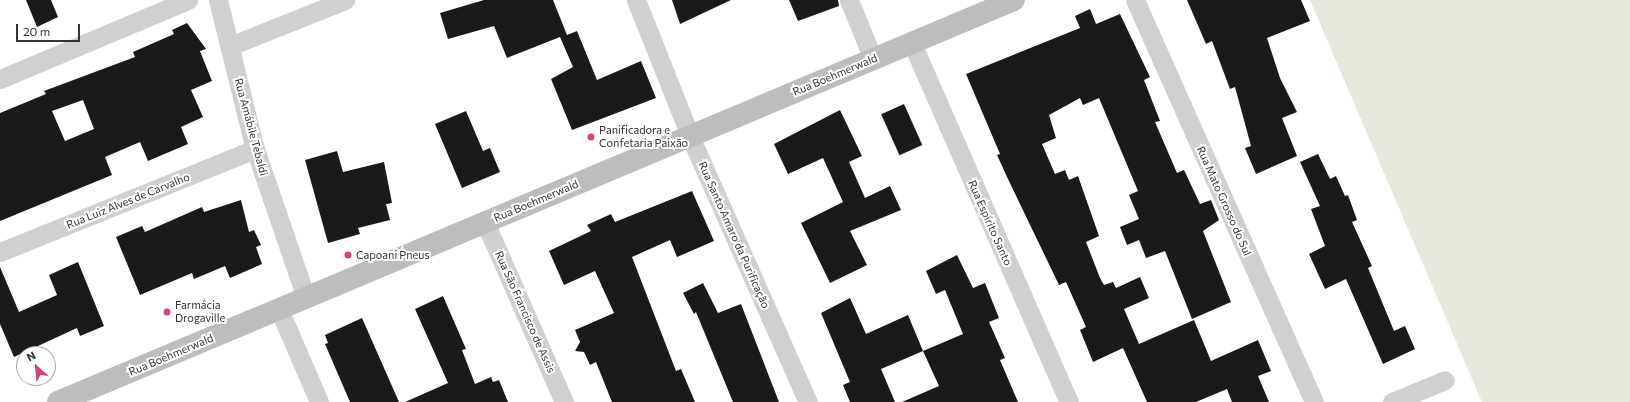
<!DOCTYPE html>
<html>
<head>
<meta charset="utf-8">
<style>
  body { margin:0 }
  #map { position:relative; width:1630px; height:402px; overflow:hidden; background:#fff; font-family:Commissioner,sans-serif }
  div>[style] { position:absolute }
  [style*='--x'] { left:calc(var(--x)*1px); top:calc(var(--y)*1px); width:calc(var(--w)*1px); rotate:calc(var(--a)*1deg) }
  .green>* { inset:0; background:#e5e9dc }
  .building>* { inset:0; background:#1a1a1a; transform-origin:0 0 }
  .street>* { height:19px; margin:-9.5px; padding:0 9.5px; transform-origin:9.5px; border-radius:9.5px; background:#d0d0d0 }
  .secondary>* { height:22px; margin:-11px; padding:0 11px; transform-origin:11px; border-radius:11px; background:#bdbdbd }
  .dots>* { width:11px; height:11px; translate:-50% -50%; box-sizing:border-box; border:2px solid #fff; border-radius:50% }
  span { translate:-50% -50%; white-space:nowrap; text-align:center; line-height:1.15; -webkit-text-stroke:4px #fff; paint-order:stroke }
  .street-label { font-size:11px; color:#333 }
  .poi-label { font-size:11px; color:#333 }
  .left { translate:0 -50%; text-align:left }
  .north { position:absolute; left:16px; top:346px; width:40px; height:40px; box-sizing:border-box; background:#fff; border:1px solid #adadad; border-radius:50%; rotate:333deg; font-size:11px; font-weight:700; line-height:16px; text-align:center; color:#333 }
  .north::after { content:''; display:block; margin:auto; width:14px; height:18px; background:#dc426f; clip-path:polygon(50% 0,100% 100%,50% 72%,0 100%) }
  .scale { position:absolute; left:16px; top:24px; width:64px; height:18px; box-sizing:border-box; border:2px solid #333; border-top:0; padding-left:5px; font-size:12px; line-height:14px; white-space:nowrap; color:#333; -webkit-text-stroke:3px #fff; paint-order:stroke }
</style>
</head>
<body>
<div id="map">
  <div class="green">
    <div style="clip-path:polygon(1310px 0,1630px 0,1630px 402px,1482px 402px)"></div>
  </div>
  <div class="building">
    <div style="clip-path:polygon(26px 0,51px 0,58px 17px,37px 27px)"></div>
    <div style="clip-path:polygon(484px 0,553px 0,567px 35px,577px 31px,597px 80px,641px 61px,656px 98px,572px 130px,551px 79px,573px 67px,560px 37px,507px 58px,494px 26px,448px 39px,440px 13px)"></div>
    <div style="clip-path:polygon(672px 0,731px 0,680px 24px)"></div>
    <div style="clip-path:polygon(789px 0,838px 0,839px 6px,798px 21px)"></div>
    <div style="clip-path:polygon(1187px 0,1301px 0,1310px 21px,1267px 38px,1280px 78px,1297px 112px,1282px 118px,1297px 156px,1256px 174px,1245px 148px,1251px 146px,1235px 87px,1230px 89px,1212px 41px,1206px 44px)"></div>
    <div style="clip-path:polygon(1090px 9px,1096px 24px,1120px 14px,1150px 77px,1144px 80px,1160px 121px,1155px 122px,1177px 173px,1184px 170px,1200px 204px,1211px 200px,1219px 220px,1203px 231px,1231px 302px,1192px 319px,1165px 251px,1146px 258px,1139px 240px,1127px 245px,1120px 227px,1139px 219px,1129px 195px,1138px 191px,1099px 98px,1083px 105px,1080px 98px,1049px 115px,1056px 138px,1042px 144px,1055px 174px,1065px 170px,1069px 180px,1078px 176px,1099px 236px,1086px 242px,1100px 278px,1104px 285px,1113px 282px,1116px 288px,1140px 277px,1149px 298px,1124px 309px,1139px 344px,1194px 320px,1211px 361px,1258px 340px,1271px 371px,1258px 376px,1269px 402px,1232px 402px,1227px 389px,1196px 402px,1147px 402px,1123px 348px,1093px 362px,1080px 330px,1086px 327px,1066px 282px,1059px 285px,1008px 179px,997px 155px,1000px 154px,966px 74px,1080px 28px,1075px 16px)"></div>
    <div style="clip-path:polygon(evenodd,187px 23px,206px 49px,200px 51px,212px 81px,191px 90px,203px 117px,181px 127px,188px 144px,148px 161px,140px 142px,105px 157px,112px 175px,0 221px,0 113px,46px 94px,44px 91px,135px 57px,133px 52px,174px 34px,172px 30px,187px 23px,83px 100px,94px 129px,65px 141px,52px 111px,83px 100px)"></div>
    <div style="left:904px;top:104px;width:45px;height:25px;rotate:66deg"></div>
    <div style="clip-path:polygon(840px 110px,862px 156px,849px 162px,865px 198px,890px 186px,901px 210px,850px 231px,867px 265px,830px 283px,801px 223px,843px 202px,823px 158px,788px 174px,774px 144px)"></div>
    <div style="clip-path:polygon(466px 111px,483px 151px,490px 148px,500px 172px,462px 188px,435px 124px)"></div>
    <div style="clip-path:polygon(337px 151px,343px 172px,384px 162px,392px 203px,386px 204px,390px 220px,358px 228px,360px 234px,328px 243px,305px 160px)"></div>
    <div style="clip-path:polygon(1318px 154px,1330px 179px,1336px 176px,1345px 196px,1348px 195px,1357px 220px,1352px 222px,1372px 266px,1368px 268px,1394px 331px,1405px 326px,1415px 349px,1383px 364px,1346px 279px,1325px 289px,1309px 254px,1325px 246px,1311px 209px,1320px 206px,1300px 162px)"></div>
    <div style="clip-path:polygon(692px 191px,714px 241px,677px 257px,670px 240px,632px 257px,676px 371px,681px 369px,695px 402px,612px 402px,596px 362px,590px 365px,584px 352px,575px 351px,580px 342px,575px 330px,614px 313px,595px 271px,564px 285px,549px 251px,591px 231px,587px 225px,611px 214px,615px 222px)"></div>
    <div style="clip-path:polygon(241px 200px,249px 232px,254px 230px,261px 245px,256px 247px,262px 264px,230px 278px,225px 266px,194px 279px,192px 273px,140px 295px,116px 237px,142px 226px,145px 232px,202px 207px,204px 212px)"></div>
    <div style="clip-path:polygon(957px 255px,973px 288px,985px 283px,999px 318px,989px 322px,1005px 358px,1000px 360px,1018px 402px,902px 402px,939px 386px,923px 351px,963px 334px,945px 290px,936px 294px,926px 271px)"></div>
    <div style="clip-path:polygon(78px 262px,104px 326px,80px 336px,77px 328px,14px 357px,0 324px,0 267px,19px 312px,57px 295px,49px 275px)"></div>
    <div style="clip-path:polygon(703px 283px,718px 313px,741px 304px,779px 402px,733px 402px,696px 312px,694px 314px,683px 293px)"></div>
    <div style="clip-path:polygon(443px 296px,466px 349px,462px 350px,475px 384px,491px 377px,493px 382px,499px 380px,508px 402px,405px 402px,448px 383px,415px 309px)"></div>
    <div style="clip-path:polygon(850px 298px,866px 334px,908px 315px,923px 351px,881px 369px,895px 402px,850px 402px,843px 385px,850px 382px,821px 313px)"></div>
    <div style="clip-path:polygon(362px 318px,399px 402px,350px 402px,325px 344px,328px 343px,325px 335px)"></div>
  </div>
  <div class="street">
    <div style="--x:218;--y:0;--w:154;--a:76.1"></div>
    <div style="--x:255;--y:149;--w:157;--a:71.1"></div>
    <div style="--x:636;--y:0;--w:146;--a:68.3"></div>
    <div style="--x:690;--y:136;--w:291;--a:66.1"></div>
    <div style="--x:849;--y:0;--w:64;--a:67.9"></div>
    <div style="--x:1135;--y:0;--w:440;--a:66"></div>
    <div style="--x:912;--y:43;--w:392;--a:66.4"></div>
    <div style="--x:230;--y:46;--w:124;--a:-21.8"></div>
    <div style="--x:0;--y:79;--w:204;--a:-22.8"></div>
    <div style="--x:485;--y:222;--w:197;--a:66.3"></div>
    <div style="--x:0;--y:252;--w:275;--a:-22"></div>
    <div style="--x:279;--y:309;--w:101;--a:66.7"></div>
    <div style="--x:1392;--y:402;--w:57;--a:-22.5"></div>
  </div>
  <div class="secondary">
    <div style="--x:58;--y:402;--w:1037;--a:-22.81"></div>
  </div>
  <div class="dots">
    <div style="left:591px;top:137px;background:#dc426f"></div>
    <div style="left:348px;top:255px;background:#dc426f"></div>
    <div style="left:167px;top:312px;background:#dc426f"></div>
  </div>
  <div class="street-label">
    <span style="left:835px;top:75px;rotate:-23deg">Rua Boehmerwald</span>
    <span style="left:251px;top:127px;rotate:75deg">Rua Amábile Tebaldi</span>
    <span style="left:128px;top:201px;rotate:-22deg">Rua Luiz Alves de Carvalho</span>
    <span style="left:536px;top:201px;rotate:-23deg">Rua Boehmerwald</span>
    <span style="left:1224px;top:201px;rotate:66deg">Rua Mato Grosso do Sul</span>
    <span style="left:990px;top:223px;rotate:66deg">Rua Espírito Santo</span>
    <span style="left:734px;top:235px;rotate:66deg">Rua Santo Amaro da Purificação</span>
    <span style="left:525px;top:312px;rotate:66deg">Rua São Francisco de Assis</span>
    <span style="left:171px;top:355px;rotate:-23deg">Rua Boehmerwald</span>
  </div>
  <div class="poi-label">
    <span class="left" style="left:599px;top:137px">Panificadora e<br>Confetaria Paixão</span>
    <span class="left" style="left:356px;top:255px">Capoani Pneus</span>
    <span class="left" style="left:175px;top:312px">Farmácia<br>Drogaville</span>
  </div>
  <div class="north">N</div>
  <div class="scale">20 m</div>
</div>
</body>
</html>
